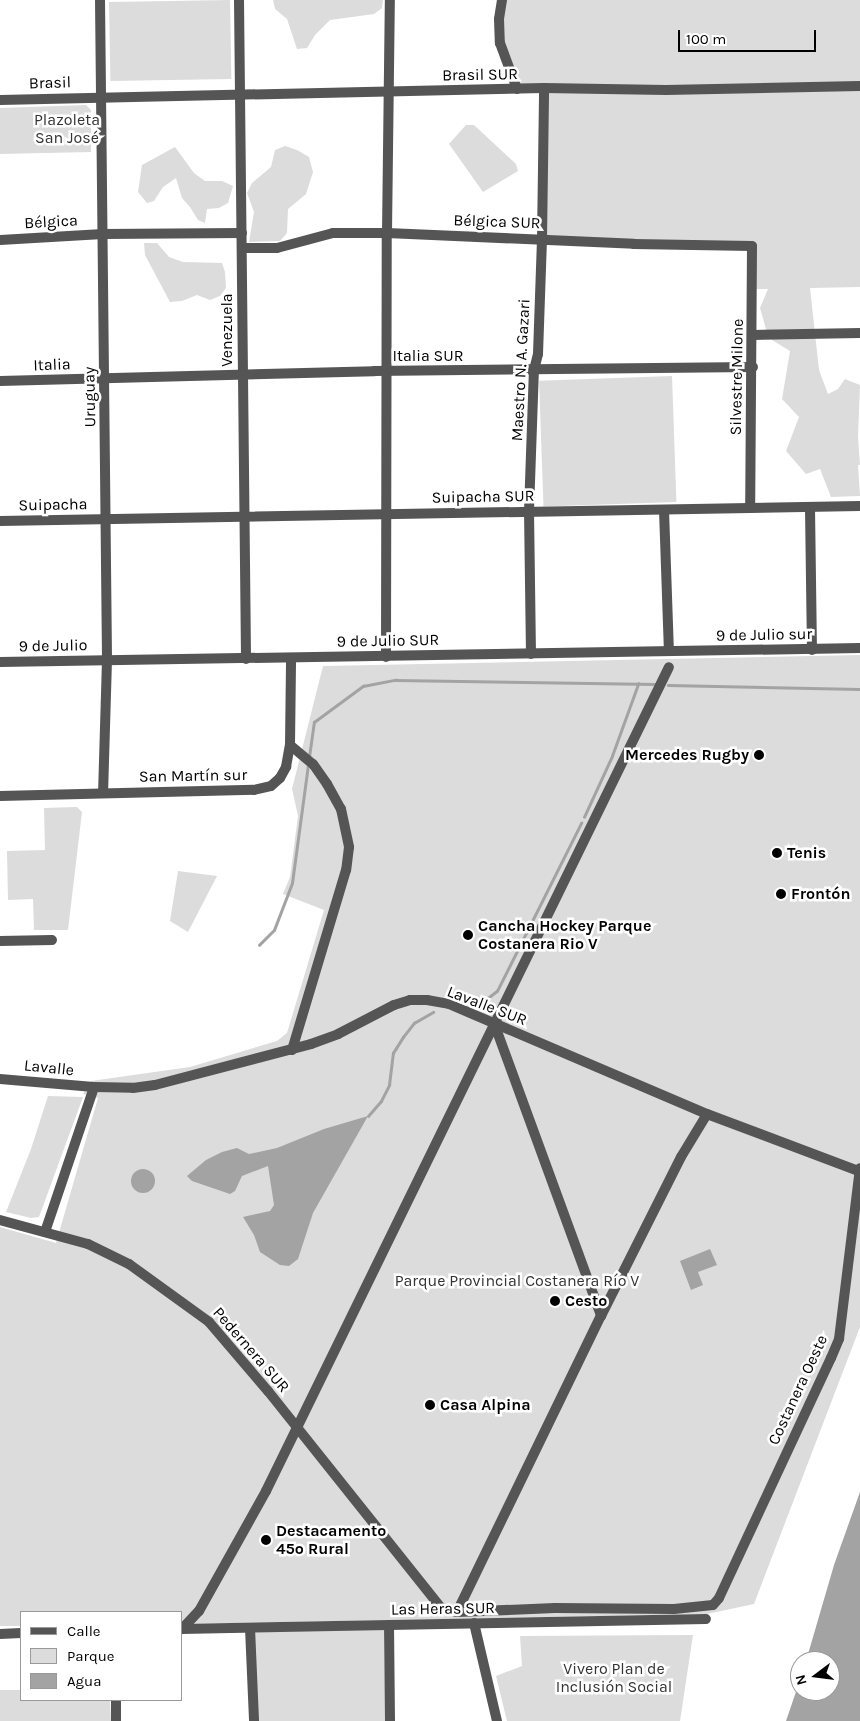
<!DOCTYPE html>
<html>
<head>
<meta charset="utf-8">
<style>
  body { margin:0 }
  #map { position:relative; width:860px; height:1721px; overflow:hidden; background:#fff; font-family:Karla,sans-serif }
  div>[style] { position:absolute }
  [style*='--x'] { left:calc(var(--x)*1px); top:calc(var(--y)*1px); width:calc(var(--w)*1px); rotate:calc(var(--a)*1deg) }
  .green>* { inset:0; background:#dcdcdc; transform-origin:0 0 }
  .water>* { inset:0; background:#a3a3a3 }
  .round { border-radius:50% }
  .stream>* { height:2.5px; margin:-1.25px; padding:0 1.25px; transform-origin:1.25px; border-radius:1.25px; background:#a3a3a3 }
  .minor>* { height:10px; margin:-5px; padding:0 5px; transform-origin:5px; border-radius:5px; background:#555 }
  .dots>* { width:14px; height:14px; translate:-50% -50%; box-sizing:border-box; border:2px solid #fff; border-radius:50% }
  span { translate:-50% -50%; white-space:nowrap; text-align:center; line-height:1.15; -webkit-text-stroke:5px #fff; paint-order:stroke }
  .street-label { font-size:16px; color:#000 }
  .park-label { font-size:16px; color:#333 }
  .poi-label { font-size:16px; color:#000; font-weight:700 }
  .right { translate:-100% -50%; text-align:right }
  .left { translate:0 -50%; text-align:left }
  .legend { position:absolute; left:20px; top:1611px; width:162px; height:90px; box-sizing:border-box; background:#fff; border:1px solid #999; margin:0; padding:6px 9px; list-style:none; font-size:15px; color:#000 }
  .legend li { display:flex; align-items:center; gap:10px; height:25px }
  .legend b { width:25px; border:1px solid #999 }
  .north { position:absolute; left:790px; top:1651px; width:50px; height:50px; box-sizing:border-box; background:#fff; border:1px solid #999; border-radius:50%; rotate:255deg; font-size:14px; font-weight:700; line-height:20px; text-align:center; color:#000 }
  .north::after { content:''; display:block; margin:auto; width:18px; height:22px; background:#000; clip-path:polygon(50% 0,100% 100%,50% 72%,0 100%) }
  .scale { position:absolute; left:678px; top:30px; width:138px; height:22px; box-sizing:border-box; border:2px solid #000; border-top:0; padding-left:6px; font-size:15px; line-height:18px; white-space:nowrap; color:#000; -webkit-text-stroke:4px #fff; paint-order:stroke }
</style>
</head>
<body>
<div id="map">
  <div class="green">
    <div style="left:230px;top:0;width:79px;height:121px;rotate:89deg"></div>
    <div style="clip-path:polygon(273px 0,383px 0,382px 8px,374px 14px,330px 20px,315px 35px,307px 48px,297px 49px,287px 19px,275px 9px)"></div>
    <div style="clip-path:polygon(502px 0,860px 0,860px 287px,810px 288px,819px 370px,828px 394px,838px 389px,845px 379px,860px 385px,858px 437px,860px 465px,858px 465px,860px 496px,831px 497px,820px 469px,806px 474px,786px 451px,799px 417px,782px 399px,790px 351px,772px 340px,766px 329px,760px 308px,768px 289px,753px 289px,752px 246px,542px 239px,544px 89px,517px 89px,500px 43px)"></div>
    <div style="clip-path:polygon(86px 105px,91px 110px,91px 152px,0 154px,0 108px)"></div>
    <div style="clip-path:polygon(466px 125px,474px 125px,516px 164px,518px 171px,483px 192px,449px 144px)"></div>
    <div style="clip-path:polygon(285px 146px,297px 150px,309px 157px,313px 172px,306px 194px,288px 209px,287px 233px,280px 241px,249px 242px,254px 212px,247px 193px,252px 183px,271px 167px,275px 150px)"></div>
    <div style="clip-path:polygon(175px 147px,194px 173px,205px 181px,222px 181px,233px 186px,228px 203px,219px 208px,207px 209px,205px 223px,198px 220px,190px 207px,182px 198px,176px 178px,163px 187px,154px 201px,147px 203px,138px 192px,142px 165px)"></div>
    <div style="clip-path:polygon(144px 243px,157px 243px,169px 257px,183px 262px,222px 263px,225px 272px,226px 288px,220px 296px,210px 300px,197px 295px,182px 301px,170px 302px,145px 255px)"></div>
    <div style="left:672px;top:376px;width:126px;height:133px;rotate:88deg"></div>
    <div style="clip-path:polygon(860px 655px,860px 1327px,754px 1604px,707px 1614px,181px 1624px,181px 1612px,21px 1612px,21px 1626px,0 1626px,0 1227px,56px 1243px,98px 1098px,83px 1094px,91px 1081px,190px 1067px,277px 1041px,287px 1033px,324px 910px,283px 894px,290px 877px,298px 816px,292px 789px,323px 666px)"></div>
    <div style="clip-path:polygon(77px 807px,82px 812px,68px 930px,34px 930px,33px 899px,8px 900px,7px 851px,45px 850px,44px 808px)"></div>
    <div style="clip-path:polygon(178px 871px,217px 876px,188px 932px,170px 921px)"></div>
    <div style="clip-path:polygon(48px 1096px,83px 1097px,39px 1217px,31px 1218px,6px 1212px,31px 1149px)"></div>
    <div style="left:384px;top:1629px;width:92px;height:130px;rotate:89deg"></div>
    <div style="clip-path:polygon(693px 1635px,680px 1721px,507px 1721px,496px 1676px,522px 1666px,520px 1636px)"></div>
    <div style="clip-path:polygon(0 1690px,21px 1690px,21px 1700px,110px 1700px,111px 1721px,0 1721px)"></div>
  </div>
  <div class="water">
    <div style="clip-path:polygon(368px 1116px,313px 1213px,298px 1259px,289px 1266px,280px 1265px,260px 1252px,254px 1235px,243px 1217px,270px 1211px,274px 1205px,268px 1166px,242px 1176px,235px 1191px,230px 1194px,192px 1181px,187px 1176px,206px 1160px,222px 1152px,237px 1148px,249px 1154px,277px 1148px,324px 1129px)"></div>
    <div class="round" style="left:131px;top:1169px;width:24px;height:24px"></div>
    <div style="clip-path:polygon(710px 1249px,717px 1265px,698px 1272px,703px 1285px,691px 1290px,680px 1261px)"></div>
    <div style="clip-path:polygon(860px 1492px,860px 1721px,786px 1721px,800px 1680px,800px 1691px,830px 1691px,830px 1661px,806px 1661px,834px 1565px)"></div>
  </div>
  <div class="stream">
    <div style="--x:668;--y:685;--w:192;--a:1.2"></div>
    <div style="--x:309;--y:757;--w:35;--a:-82"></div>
    <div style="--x:314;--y:722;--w:61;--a:-36.3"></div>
    <div style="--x:363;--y:686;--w:33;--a:-11"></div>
    <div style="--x:395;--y:680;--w:259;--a:0.9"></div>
    <div style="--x:584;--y:817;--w:67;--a:-65.3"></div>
    <div style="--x:612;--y:756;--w:77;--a:-70.1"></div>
    <div style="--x:259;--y:945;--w:21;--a:-45"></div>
    <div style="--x:274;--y:930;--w:50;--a:-69"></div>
    <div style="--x:292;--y:883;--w:119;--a:-82.3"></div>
    <div style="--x:454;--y:1000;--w:13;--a:-13"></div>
    <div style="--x:467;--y:997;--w:17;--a:13"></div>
    <div style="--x:484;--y:1001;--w:16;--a:-38"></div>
    <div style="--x:497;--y:991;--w:188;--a:-63.4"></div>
    <div style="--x:368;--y:1116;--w:20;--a:-49"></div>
    <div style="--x:381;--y:1101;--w:18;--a:-63"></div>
    <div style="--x:389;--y:1085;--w:32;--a:-83"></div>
    <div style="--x:393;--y:1053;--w:19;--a:-58"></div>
    <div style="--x:403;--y:1037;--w:18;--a:-52"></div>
    <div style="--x:414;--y:1023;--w:22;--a:-30"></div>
  </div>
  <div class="minor">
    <div style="--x:100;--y:0;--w:660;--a:89.39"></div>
    <div style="--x:107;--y:660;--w:133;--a:91.7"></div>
    <div style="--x:239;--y:0;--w:659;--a:89.39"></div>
    <div style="--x:502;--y:0;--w:19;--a:99"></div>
    <div style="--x:499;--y:19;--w:24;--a:88"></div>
    <div style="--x:500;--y:43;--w:49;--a:69.7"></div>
    <div style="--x:0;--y:100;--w:544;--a:-1.26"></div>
    <div style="--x:544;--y:88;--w:122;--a:0.9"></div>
    <div style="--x:666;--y:90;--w:194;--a:-1.2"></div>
    <div style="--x:0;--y:240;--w:103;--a:-3.3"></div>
    <div style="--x:103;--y:234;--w:139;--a:-0.4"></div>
    <div style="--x:242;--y:248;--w:35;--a:0"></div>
    <div style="--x:277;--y:248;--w:58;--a:-15"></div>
    <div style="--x:333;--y:233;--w:54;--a:0"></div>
    <div style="--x:387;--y:233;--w:247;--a:2.5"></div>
    <div style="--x:634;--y:244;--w:118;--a:1"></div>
    <div style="--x:752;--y:246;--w:262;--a:90.4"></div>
    <div style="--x:753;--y:335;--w:107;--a:-1.1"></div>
    <div style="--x:0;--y:381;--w:374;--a:-1.5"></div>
    <div style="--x:374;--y:371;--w:379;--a:-0.6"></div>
    <div style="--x:810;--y:508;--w:142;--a:89.2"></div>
    <div style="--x:664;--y:510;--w:141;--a:88"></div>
    <div style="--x:0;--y:521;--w:860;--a:-1"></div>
    <div style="--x:531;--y:654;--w:143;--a:-90.8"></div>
    <div style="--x:529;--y:511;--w:141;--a:-88"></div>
    <div style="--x:534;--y:370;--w:16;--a:-76"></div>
    <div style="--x:538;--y:354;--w:115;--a:-88"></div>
    <div style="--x:542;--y:239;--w:151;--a:-89.2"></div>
    <div style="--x:386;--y:657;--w:424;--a:-89.9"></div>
    <div style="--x:387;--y:233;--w:233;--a:-89.3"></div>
    <div style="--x:0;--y:662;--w:860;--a:-0.93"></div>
    <div style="--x:290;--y:745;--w:30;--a:40"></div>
    <div style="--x:313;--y:764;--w:24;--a:55"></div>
    <div style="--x:327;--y:784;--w:29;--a:61"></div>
    <div style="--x:341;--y:809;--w:39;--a:78"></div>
    <div style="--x:349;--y:847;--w:23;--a:97"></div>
    <div style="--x:346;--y:870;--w:188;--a:106.7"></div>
    <div style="--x:0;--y:796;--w:254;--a:-1.4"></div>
    <div style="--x:254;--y:790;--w:17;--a:-13"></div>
    <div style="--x:271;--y:786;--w:12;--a:-42"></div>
    <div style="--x:280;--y:778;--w:13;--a:-61"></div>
    <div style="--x:286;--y:767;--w:22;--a:-80"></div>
    <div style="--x:290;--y:745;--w:87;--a:-89.3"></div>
    <div style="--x:0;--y:941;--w:52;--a:-1.1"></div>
    <div style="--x:494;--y:1023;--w:312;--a:69.9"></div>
    <div style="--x:0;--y:1079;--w:94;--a:4.9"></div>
    <div style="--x:94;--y:1087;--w:39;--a:1"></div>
    <div style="--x:133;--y:1088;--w:22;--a:-8"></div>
    <div style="--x:155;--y:1085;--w:161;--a:-14.7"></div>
    <div style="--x:311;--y:1044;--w:29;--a:-20"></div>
    <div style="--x:338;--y:1034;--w:63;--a:-27.4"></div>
    <div style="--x:394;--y:1005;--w:17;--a:-17"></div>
    <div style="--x:410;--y:1000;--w:17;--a:0"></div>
    <div style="--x:427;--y:1000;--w:22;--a:10"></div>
    <div style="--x:449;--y:1004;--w:280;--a:23.1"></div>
    <div style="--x:707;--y:1114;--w:162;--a:20.6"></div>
    <div style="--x:0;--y:1220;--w:91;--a:15.3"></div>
    <div style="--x:88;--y:1244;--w:46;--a:26"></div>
    <div style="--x:129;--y:1264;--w:99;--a:35.9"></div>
    <div style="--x:209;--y:1322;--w:91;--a:49.5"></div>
    <div style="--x:268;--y:1391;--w:279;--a:51.4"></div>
    <div style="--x:442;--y:1609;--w:15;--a:11"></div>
    <div style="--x:457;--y:1612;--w:98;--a:-2.3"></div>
    <div style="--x:555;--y:1608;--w:119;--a:0.5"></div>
    <div style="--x:674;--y:1609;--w:39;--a:-6"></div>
    <div style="--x:713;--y:1605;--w:9;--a:-49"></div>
    <div style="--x:719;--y:1598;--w:265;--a:-65"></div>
    <div style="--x:831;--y:1358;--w:21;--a:-67"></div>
    <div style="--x:839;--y:1339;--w:172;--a:-83"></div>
    <div style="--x:45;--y:1232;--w:153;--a:-71.3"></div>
    <div style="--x:457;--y:1612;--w:329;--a:-64.1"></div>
    <div style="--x:601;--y:1316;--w:178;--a:-63.3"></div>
    <div style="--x:681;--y:1157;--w:50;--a:-58.8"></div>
    <div style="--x:474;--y:1623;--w:101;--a:76.8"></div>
    <div style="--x:389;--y:1625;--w:96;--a:89.4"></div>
    <div style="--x:250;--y:1628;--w:93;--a:87.5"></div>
    <div style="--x:181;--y:1629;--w:525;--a:-1.09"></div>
    <div style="--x:182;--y:1629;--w:25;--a:-47"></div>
    <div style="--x:199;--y:1611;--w:137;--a:-60.8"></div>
    <div style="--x:266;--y:1491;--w:917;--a:-63.94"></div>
    <div style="--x:0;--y:1634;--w:21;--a:-3"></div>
    <div style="--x:116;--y:1700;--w:21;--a:90"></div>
  </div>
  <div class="dots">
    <div style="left:759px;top:755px;background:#000"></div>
    <div style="left:777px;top:853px;background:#000"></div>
    <div style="left:781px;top:894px;background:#000"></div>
    <div style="left:468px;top:935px;background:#000"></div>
    <div style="left:555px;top:1301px;background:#000"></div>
    <div style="left:430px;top:1405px;background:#000"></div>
    <div style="left:266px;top:1540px;background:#000"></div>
  </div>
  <div class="street-label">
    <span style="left:480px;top:75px;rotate:-1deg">Brasil SUR</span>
    <span style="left:50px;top:83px;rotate:-2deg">Brasil</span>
    <span style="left:51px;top:222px;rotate:-3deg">Bélgica</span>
    <span style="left:497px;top:222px;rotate:2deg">Bélgica SUR</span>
    <span style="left:227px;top:330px;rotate:-90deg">Venezuela</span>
    <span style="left:428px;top:356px">Italia SUR</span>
    <span style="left:52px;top:365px;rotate:-2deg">Italia</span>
    <span style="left:521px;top:370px;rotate:-87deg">Maestro N. A. Gazari</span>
    <span style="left:737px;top:377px;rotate:-89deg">Silvestre Milone</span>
    <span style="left:90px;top:397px;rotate:-91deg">Uruguay</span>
    <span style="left:483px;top:497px;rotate:-1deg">Suipacha SUR</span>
    <span style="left:53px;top:505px;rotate:-1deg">Suipacha</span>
    <span style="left:764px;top:635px;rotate:-1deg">9 de Julio sur</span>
    <span style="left:388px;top:641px;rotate:-1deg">9 de Julio SUR</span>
    <span style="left:53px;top:646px;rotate:-1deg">9 de Julio</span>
    <span style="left:193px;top:776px;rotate:-1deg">San Martín sur</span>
    <span style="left:487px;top:1006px;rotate:21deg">Lavalle SUR</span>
    <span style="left:49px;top:1068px;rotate:6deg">Lavalle</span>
    <span style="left:251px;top:1350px;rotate:49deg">Pedernera SUR</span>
    <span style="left:798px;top:1390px;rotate:-65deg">Costanera Oeste</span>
    <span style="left:443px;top:1609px;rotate:-1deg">Las Heras SUR</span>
  </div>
  <div class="park-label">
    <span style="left:67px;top:129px">Plazoleta<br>San José</span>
    <span style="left:517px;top:1281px">Parque Provincial Costanera Río V</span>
    <span style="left:614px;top:1678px">Vivero Plan de<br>Inclusión Social</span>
  </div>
  <div class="poi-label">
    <span class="right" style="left:749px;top:755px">Mercedes Rugby</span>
    <span class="left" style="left:787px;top:853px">Tenis</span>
    <span class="left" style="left:791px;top:894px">Frontón</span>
    <span class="left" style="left:478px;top:935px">Cancha Hockey Parque<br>Costanera Rio V</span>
    <span class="left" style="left:565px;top:1301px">Cesto</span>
    <span class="left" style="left:440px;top:1405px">Casa Alpina</span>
    <span class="left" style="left:276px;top:1540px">Destacamento<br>45º Rural</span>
  </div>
  <ul class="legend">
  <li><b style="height:6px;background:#555"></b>Calle</li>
  <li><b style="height:14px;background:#dcdcdc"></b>Parque</li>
  <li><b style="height:14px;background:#a3a3a3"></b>Agua</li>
  </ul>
  <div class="north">N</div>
  <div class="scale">100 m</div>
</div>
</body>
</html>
